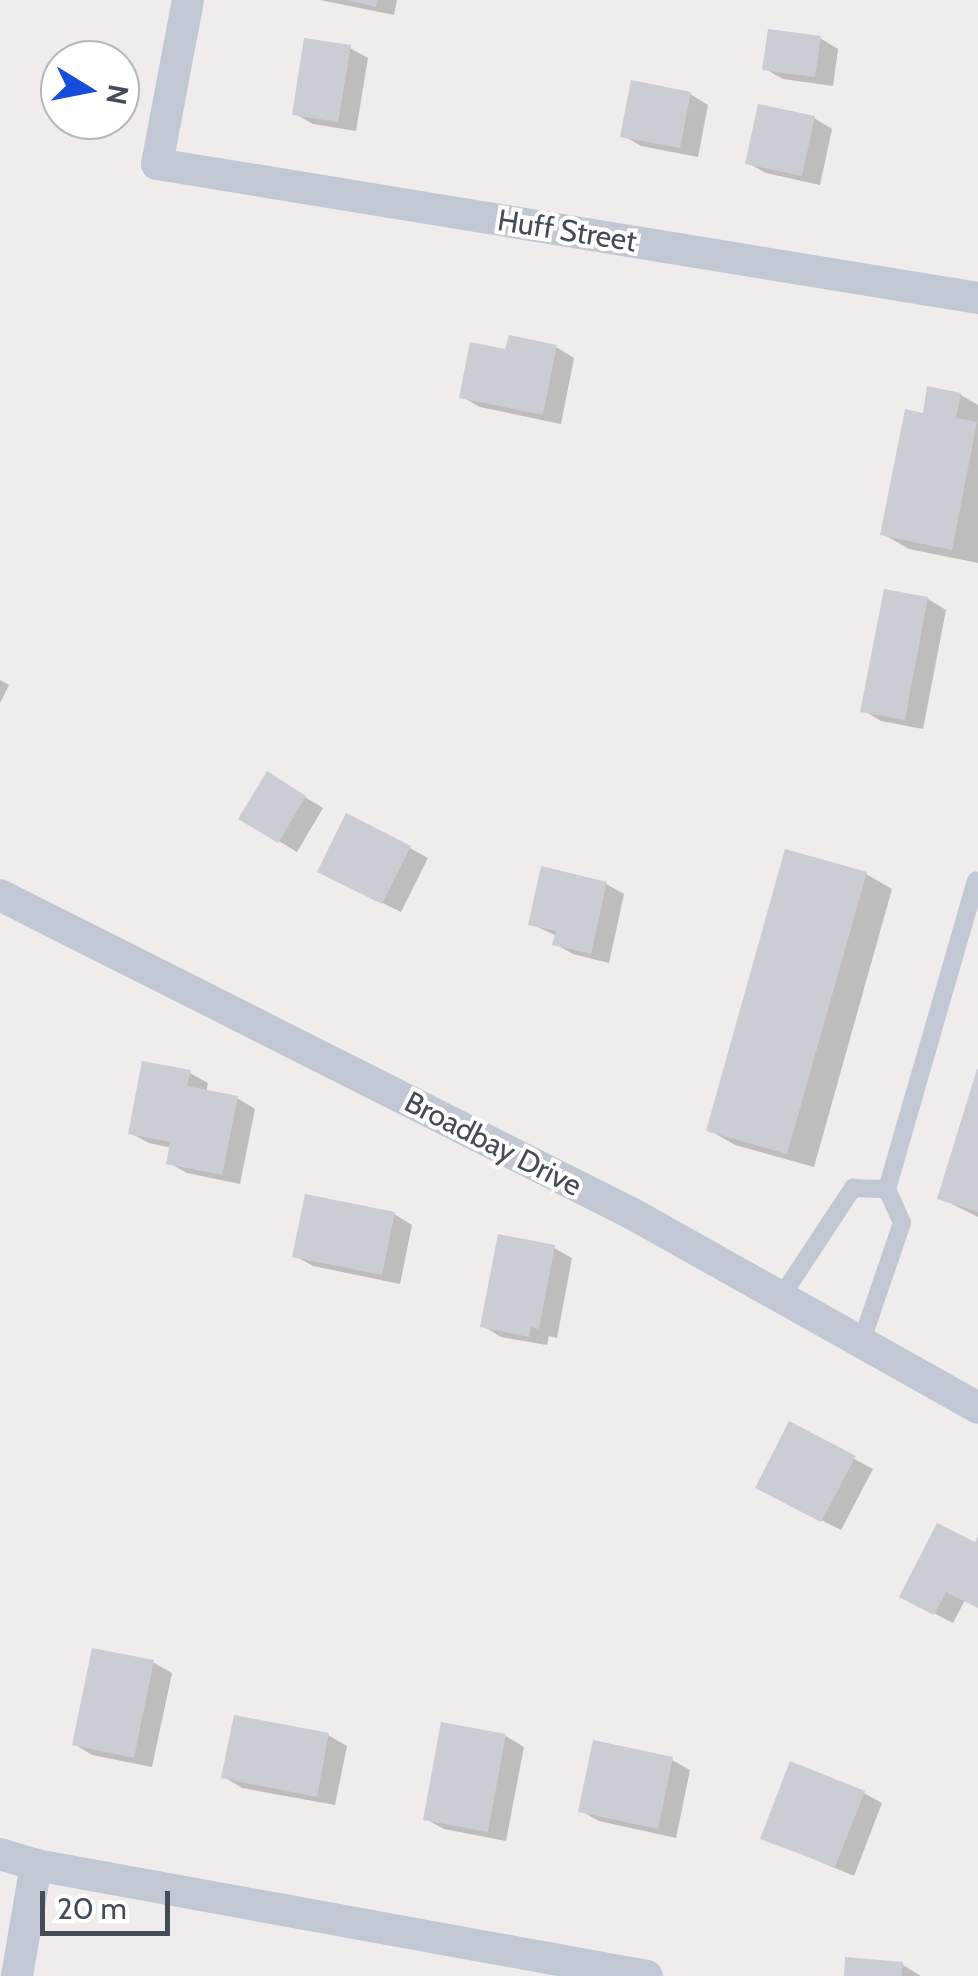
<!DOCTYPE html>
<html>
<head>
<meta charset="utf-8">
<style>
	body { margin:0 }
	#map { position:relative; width:978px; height:1976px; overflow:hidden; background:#efeceb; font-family:Cabin,sans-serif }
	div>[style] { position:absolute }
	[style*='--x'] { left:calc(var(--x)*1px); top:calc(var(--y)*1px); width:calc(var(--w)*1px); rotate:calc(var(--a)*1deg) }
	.shadow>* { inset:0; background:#0003 }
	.building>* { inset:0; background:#cbccd4 }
	.lane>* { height:18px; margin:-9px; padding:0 9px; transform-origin:9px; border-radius:9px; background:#c1c8d4 }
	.street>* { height:32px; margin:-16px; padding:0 16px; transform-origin:16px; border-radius:16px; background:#c1c8d4 }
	span { translate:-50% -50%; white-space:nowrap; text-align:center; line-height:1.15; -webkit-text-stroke:8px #fff; paint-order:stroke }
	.street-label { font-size:30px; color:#444c59 }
	.north { position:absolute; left:40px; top:40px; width:100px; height:100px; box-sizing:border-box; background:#fff; border:2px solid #b4b7bd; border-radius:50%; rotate:100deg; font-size:28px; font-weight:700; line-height:40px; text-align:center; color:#444c59 }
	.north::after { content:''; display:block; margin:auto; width:35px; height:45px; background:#164ddd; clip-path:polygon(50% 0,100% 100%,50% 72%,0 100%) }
	.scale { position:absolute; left:40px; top:1891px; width:130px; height:45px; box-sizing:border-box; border:5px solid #444c59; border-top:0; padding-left:12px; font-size:30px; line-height:35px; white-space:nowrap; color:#444c59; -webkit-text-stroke:8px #fff; paint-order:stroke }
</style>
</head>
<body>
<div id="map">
	<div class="shadow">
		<div style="clip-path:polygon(320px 0,397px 0,394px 15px)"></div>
		<div style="clip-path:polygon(820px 38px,838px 49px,833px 86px,783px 79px,765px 69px)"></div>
		<div style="clip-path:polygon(350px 48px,368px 58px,356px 131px,313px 124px,295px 114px)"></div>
		<div style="clip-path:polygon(690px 94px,708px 105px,698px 157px,641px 146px,622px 135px)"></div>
		<div style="clip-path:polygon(814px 118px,832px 129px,820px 185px,766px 173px,748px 163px)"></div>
		<div style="clip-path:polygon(556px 347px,574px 358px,561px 424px,480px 407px,462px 397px,507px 352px)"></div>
		<div style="clip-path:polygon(929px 389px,961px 395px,978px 405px,978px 563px,909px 549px,883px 534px,925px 415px)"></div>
		<div style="clip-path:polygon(886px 592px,928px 599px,946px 610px,923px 729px,881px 721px,863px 710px)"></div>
		<div style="clip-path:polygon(0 680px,9px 685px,0 703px)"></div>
		<div style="clip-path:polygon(268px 775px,323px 808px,297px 852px,241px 818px)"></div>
		<div style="clip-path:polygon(410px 848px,428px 858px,401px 912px,338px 881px)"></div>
		<div style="clip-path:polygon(866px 874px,892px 889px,814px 1167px,735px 1145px,709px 1130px)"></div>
		<div style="clip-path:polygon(606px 884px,624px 894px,609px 963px,573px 954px,555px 944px,557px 936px,531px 924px)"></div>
		<div style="clip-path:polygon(190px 1073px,208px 1083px,206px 1092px,237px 1098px,255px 1109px,240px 1184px,187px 1173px,169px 1163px,172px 1148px,149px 1143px,130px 1133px)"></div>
		<div style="clip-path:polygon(978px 1074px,978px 1217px,940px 1198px)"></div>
		<div style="clip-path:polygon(394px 1214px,412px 1225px,400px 1284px,313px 1266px,295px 1256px)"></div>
		<div style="clip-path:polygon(554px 1248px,572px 1258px,557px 1338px,549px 1336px,547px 1345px,501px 1337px,483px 1326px)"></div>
		<div style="clip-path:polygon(790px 1424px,873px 1469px,841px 1530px,776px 1497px)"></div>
		<div style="clip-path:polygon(978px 1541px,978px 1607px,965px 1600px,953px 1623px,920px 1606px)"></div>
		<div style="clip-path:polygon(94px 1651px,154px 1663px,172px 1673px,152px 1767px,92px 1755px,74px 1744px)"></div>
		<div style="clip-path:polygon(328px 1735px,347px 1746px,335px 1805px,242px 1788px,224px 1777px)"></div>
		<div style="clip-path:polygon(506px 1736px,524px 1747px,506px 1841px,444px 1829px,426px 1819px)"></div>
		<div style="clip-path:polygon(672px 1760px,690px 1770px,676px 1838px,599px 1821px,581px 1811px)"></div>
		<div style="clip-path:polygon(864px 1793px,882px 1803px,854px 1876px,764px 1838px)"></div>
		<div style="clip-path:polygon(903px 1965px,921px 1976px,846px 1976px)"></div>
	</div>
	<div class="building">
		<div style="clip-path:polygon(347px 0,377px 0,376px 7px)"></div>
		<div style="clip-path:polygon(768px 29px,821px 36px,815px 77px,762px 70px)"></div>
		<div style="clip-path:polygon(304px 38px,351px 45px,338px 122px,292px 115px)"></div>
		<div style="clip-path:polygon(631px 80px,691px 92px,680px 148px,620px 137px)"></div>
		<div style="clip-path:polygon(758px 104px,815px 116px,802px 176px,745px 164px)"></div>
		<div style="clip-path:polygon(509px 335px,557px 345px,543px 415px,459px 398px,470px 342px,505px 349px)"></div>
		<div style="clip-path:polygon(927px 386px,961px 393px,956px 418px,977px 422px,952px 550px,880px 535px,905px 409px,923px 413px)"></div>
		<div style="clip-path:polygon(884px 589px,928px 597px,905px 720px,860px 712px)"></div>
		<div style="clip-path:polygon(267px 771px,306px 796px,278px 843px,238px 819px)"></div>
		<div style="clip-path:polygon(346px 813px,411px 846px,382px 904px,317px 872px)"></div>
		<div style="clip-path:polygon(785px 849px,867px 872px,787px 1154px,706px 1131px)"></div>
		<div style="clip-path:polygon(541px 866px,607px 882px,591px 954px,552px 945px,556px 931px,528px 925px)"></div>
		<div style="clip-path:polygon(142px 1061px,191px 1070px,187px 1086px,238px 1096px,222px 1175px,166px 1164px,170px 1142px,128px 1134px)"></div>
		<div style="clip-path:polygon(977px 1069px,978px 1069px,978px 1212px,937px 1199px)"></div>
		<div style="clip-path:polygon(305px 1194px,395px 1212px,382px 1275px,292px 1257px)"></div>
		<div style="clip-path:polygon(498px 1234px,555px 1245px,539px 1329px,531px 1327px,529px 1337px,480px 1327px)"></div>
		<div style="clip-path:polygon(789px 1421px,856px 1456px,821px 1522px,755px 1488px)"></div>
		<div style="clip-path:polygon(937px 1523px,975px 1542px,978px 1535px,978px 1608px,946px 1592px,934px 1615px,899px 1597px)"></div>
		<div style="clip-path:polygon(92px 1648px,154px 1660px,134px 1758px,72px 1745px)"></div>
		<div style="clip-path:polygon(234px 1715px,329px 1733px,317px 1797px,221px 1778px)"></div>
		<div style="clip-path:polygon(441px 1722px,506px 1734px,488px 1832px,423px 1820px)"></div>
		<div style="clip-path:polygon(593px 1740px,673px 1757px,658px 1829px,578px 1812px)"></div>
		<div style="clip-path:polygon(790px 1761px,865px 1791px,835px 1867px,760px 1839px)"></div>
		<div style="clip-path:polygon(845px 1957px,903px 1962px,902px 1976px,844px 1976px)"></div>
	</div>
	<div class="lane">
		<div style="--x:887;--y:1189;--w:321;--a:-73.9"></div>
		<div style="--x:781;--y:1297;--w:131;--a:-56.6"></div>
		<div style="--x:853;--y:1188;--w:34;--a:2"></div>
		<div style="--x:887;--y:1189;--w:37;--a:66"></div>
		<div style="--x:902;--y:1223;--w:127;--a:108.9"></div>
	</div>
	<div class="street">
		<div style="--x:188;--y:0;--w:167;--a:100.7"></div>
		<div style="--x:157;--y:164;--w:832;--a:9.27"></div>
		<div style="--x:0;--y:895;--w:707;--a:26.75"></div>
		<div style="--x:631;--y:1213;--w:398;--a:29.3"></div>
		<div style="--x:0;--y:1854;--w:38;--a:17"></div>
		<div style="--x:36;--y:1865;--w:621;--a:10.3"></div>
		<div style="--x:17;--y:1976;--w:113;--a:-80.3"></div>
	</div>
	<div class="street-label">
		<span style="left:567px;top:231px;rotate:9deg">Huff Street</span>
		<span style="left:493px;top:1144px;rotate:27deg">Broadbay Drive</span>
	</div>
	<div class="north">N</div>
	<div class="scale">20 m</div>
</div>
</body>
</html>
